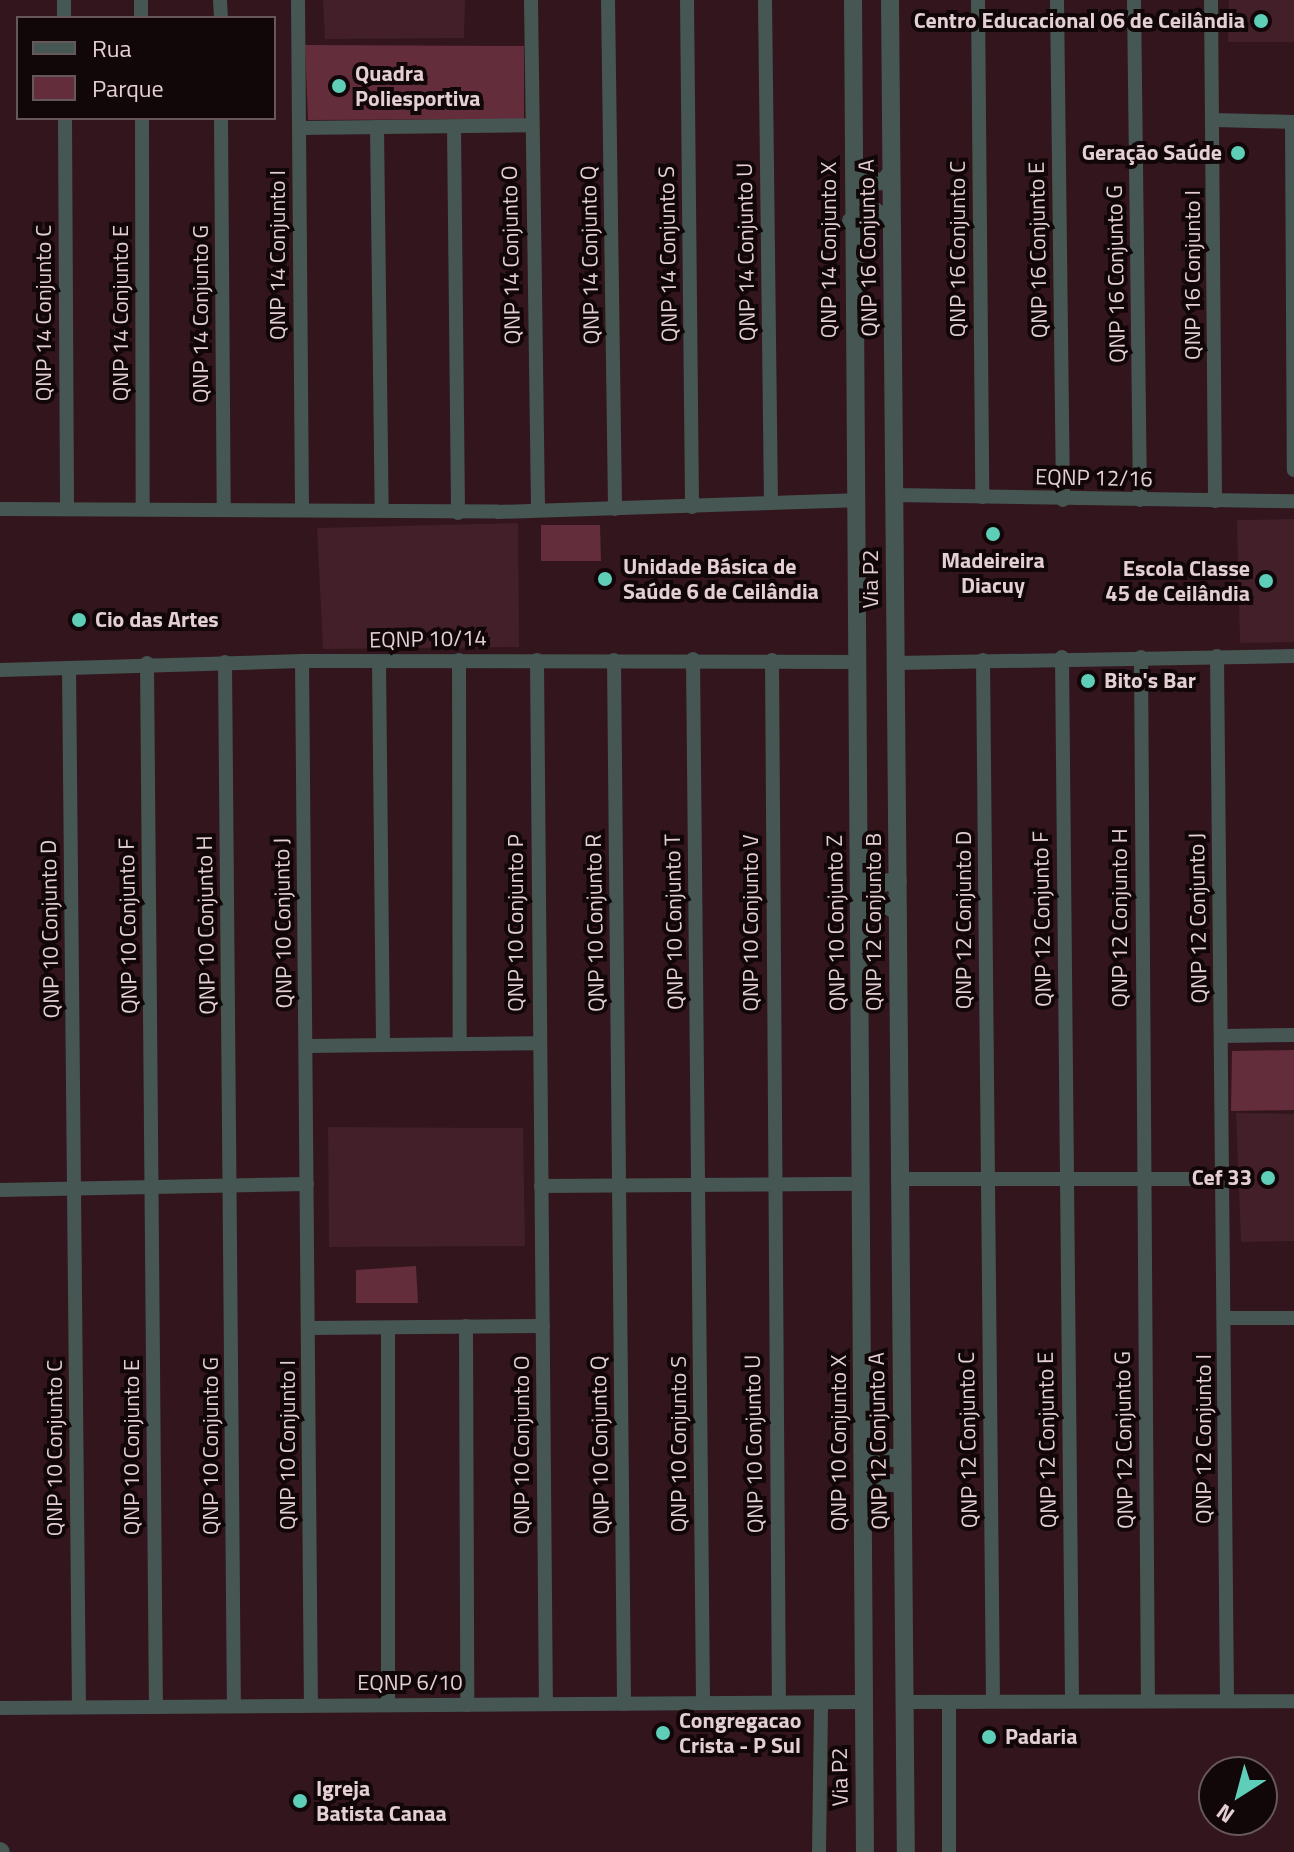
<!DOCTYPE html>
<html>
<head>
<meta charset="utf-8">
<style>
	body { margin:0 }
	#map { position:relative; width:1294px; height:1852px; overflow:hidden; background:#32151d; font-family:"Titillium Web",sans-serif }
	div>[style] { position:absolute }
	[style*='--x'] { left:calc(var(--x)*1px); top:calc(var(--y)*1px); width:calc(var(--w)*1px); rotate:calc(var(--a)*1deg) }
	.built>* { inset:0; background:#421f29 }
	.green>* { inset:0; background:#642d3c }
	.minor>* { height:14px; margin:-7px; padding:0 7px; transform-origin:7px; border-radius:7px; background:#465652 }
	.tertiary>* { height:18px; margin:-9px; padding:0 9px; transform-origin:9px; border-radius:9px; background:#465652 }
	.dots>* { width:22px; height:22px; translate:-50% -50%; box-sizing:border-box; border:4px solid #110608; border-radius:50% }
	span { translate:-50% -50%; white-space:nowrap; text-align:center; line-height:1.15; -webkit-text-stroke:8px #110608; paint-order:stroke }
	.poi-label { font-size:22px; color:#e4d0d4; font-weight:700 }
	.right { translate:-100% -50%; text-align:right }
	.left { translate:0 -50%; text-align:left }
	.street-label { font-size:22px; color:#e4d0d4 }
	.legend { position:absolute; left:16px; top:16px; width:260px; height:104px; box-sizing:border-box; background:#110608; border:2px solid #65575a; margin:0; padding:10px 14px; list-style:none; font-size:24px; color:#e4d0d4 }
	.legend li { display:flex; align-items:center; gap:16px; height:40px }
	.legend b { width:40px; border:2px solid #65575a }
	.north { position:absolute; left:1198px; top:1756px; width:80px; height:80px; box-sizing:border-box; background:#110608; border:2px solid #65575a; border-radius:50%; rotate:216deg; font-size:22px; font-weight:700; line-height:32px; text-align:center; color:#e4d0d4 }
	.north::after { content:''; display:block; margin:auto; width:28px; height:36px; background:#5eceb8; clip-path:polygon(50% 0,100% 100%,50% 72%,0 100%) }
</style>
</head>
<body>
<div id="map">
	<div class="built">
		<div style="clip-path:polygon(323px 0,465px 0,464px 38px,325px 39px)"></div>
		<div style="clip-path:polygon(1229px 0,1294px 0,1294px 42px,1228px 42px)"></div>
		<div style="clip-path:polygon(1294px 519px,1294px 642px,1240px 643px,1237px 520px)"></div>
		<div style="clip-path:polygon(518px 523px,519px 647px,323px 649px,317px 528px)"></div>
		<div style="clip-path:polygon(1236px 1113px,1294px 1114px,1294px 1241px,1241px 1242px)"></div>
		<div style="clip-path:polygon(328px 1127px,523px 1128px,525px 1246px,329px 1247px)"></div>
	</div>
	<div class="green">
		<div style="clip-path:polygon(305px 45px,524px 46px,524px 119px,308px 120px)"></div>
		<div style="clip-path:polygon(541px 525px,600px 525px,601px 561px,541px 561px)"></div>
		<div style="clip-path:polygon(1294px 1050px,1294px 1110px,1231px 1111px,1232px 1051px)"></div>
		<div style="clip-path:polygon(416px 1266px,418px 1303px,356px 1303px,356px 1270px)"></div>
	</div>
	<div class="minor">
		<div style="--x:64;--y:0;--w:18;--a:90"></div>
		<div style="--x:141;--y:0;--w:18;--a:90"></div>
		<div style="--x:220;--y:0;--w:18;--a:87"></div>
		<div style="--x:298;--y:0;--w:509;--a:89.55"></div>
		<div style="--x:531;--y:0;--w:508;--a:89.21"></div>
		<div style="--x:608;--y:0;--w:509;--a:89.21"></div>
		<div style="--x:687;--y:0;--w:507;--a:89.43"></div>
		<div style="--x:765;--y:0;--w:503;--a:89.32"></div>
		<div style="--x:978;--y:0;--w:497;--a:89.5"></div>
		<div style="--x:1057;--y:0;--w:500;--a:89.31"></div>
		<div style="--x:1134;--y:0;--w:500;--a:89.31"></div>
		<div style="--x:1211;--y:0;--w:501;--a:89.54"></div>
		<div style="--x:65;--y:118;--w:391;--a:89.7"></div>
		<div style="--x:142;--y:118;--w:391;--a:89.9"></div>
		<div style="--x:221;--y:118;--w:391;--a:89.6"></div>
		<div style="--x:1214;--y:120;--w:80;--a:1.4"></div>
		<div style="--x:1292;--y:122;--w:348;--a:89.7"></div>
		<div style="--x:377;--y:127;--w:383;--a:89.3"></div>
		<div style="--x:454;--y:127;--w:386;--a:89.4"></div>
		<div style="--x:299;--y:128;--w:232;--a:-0.7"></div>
		<div style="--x:894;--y:495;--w:400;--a:0.9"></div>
		<div style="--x:0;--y:509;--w:498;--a:0.3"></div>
		<div style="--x:498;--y:512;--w:357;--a:-1.9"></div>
		<div style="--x:1217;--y:656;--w:1042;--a:89.45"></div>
		<div style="--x:1062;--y:657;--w:1043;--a:89.45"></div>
		<div style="--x:1141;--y:657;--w:1042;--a:89.62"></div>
		<div style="--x:693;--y:659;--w:1044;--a:89.45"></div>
		<div style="--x:459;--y:660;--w:382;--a:89.9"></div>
		<div style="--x:537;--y:660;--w:1044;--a:89.51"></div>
		<div style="--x:614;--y:660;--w:1044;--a:89.45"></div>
		<div style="--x:772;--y:660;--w:1042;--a:89.62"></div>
		<div style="--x:983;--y:660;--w:1041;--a:89.45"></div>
		<div style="--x:302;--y:661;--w:1044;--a:89.51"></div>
		<div style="--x:225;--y:662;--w:1044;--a:89.51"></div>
		<div style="--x:379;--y:662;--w:382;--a:89.4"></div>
		<div style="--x:147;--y:663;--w:1044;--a:89.51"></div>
		<div style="--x:896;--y:663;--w:398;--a:-1"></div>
		<div style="--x:69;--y:668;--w:1039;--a:89.45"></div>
		<div style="--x:0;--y:670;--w:302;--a:-1.7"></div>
		<div style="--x:302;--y:661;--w:554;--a:0.1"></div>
		<div style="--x:1222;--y:1036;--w:72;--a:-0.8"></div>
		<div style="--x:307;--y:1046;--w:231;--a:-0.7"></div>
		<div style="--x:898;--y:1179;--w:326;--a:0"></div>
		<div style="--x:541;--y:1186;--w:321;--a:-0.4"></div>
		<div style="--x:0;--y:1190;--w:307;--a:-1.1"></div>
		<div style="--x:1225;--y:1318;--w:69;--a:0"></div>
		<div style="--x:466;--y:1326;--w:379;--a:89.8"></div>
		<div style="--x:309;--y:1328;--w:234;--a:-0.5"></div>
		<div style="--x:388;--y:1328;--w:377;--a:90"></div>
		<div style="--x:905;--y:1702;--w:389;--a:-0.1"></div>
		<div style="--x:949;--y:1702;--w:150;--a:90"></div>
		<div style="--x:0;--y:1708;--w:863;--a:-0.4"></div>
		<div style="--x:819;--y:1852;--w:149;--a:-89.2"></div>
	</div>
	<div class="tertiary">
		<div style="--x:853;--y:0;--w:1852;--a:89.63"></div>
		<div style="--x:890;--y:0;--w:1852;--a:89.51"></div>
		<div style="--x:854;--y:168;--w:19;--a:54"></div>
		<div style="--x:865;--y:183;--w:20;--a:-6"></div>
		<div style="--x:885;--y:181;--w:10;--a:-53"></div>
		<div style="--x:851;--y:221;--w:24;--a:-30"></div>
		<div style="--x:872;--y:209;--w:24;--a:36"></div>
		<div style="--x:860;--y:877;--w:16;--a:27"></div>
		<div style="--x:874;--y:884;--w:24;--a:-7"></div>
		<div style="--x:860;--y:910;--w:21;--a:-28"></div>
		<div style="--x:879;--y:900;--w:22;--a:32"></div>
		<div style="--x:864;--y:1457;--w:38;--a:2"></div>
		<div style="--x:863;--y:1481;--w:39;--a:4"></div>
		<div style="--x:0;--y:1851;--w:1;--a:45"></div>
	</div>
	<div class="dots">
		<div style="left:1261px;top:21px;background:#5eceb8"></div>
		<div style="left:339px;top:86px;background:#5eceb8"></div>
		<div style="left:1238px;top:153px;background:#5eceb8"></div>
		<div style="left:993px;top:534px;background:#5eceb8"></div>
		<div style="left:605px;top:579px;background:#5eceb8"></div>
		<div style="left:1266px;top:581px;background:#5eceb8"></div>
		<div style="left:79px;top:620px;background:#5eceb8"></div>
		<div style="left:1088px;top:681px;background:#5eceb8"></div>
		<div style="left:1268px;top:1178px;background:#5eceb8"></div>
		<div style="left:663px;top:1733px;background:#5eceb8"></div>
		<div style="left:989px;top:1737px;background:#5eceb8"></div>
		<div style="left:300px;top:1801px;background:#5eceb8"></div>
	</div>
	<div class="poi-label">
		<span class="right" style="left:1245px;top:21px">Centro Educacional 06 de Ceilândia</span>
		<span class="left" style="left:355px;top:86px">Quadra<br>Poliesportiva</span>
		<span class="right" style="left:1222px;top:153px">Geração Saúde</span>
		<span style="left:993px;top:573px">Madeireira<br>Diacuy</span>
		<span class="left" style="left:623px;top:579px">Unidade Básica de<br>Saúde 6 de Ceilândia</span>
		<span class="right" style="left:1250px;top:581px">Escola Classe<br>45 de Ceilândia</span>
		<span class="left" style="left:95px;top:620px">Cio das Artes</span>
		<span class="left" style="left:1104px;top:681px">Bito's Bar</span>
		<span class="right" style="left:1252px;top:1178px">Cef 33</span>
		<span class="left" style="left:679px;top:1733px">Congregacao<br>Crista - P Sul</span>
		<span class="left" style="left:1005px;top:1737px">Padaria</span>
		<span class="left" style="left:316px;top:1801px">Igreja<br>Batista Canaa</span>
	</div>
	<div class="street-label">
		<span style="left:868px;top:248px;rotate:-91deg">QNP 16 Conjunto A</span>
		<span style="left:958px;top:249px;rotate:-90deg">QNP 16 Conjunto C</span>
		<span style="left:829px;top:250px;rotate:-90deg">QNP 14 Conjunto X</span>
		<span style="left:1038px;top:250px;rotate:-91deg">QNP 16 Conjunto E</span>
		<span style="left:746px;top:252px;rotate:-91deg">QNP 14 Conjunto U</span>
		<span style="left:668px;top:254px;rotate:-91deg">QNP 14 Conjunto S</span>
		<span style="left:278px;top:255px;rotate:-90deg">QNP 14 Conjunto I</span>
		<span style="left:511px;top:255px;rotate:-91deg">QNP 14 Conjunto O</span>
		<span style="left:590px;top:255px;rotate:-91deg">QNP 14 Conjunto Q</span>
		<span style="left:1116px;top:274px;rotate:-91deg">QNP 16 Conjunto G</span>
		<span style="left:1193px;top:275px;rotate:-90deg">QNP 16 Conjunto I</span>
		<span style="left:44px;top:313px;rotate:-90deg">QNP 14 Conjunto C</span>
		<span style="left:121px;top:313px;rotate:-90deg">QNP 14 Conjunto E</span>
		<span style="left:201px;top:314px;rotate:-90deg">QNP 14 Conjunto G</span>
		<span style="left:1094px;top:478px;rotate:1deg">EQNP 12/16</span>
		<span style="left:871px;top:579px;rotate:-90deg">Via P2</span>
		<span style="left:428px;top:639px;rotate:-1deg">EQNP 10/14</span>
		<span style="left:1120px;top:918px;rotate:-90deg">QNP 12 Conjunto H</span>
		<span style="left:1198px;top:918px;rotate:-91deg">QNP 12 Conjunto J</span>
		<span style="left:1042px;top:919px;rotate:-91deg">QNP 12 Conjunto F</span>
		<span style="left:964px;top:920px;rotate:-90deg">QNP 12 Conjunto D</span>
		<span style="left:674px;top:922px;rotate:-91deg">QNP 10 Conjunto T</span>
		<span style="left:874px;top:922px;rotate:-90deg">QNP 12 Conjunto B</span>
		<span style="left:283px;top:923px;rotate:-91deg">QNP 10 Conjunto J</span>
		<span style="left:516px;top:923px;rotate:-90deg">QNP 10 Conjunto P</span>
		<span style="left:595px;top:923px;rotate:-91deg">QNP 10 Conjunto R</span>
		<span style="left:751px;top:923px;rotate:-90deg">QNP 10 Conjunto V</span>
		<span style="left:836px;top:923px;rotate:-91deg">QNP 10 Conjunto Z</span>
		<span style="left:206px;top:925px;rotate:-91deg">QNP 10 Conjunto H</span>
		<span style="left:128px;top:926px;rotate:-91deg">QNP 10 Conjunto F</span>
		<span style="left:50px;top:929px;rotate:-91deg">QNP 10 Conjunto D</span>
		<span style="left:1204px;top:1439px;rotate:-90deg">QNP 12 Conjunto I</span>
		<span style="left:968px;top:1440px;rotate:-91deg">QNP 12 Conjunto C</span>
		<span style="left:1047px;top:1440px;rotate:-91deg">QNP 12 Conjunto E</span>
		<span style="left:1124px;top:1440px;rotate:-91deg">QNP 12 Conjunto G</span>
		<span style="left:878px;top:1441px;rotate:-91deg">QNP 12 Conjunto A</span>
		<span style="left:839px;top:1443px;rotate:-90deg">QNP 10 Conjunto X</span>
		<span style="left:679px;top:1444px;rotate:-90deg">QNP 10 Conjunto S</span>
		<span style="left:754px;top:1444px;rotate:-91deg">QNP 10 Conjunto U</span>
		<span style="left:288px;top:1445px;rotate:-90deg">QNP 10 Conjunto I</span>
		<span style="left:522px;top:1445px;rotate:-90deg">QNP 10 Conjunto O</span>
		<span style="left:600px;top:1445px;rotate:-91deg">QNP 10 Conjunto Q</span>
		<span style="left:211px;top:1446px;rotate:-90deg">QNP 10 Conjunto G</span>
		<span style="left:132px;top:1447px;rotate:-90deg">QNP 10 Conjunto E</span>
		<span style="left:55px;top:1448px;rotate:-90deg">QNP 10 Conjunto C</span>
		<span style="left:410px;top:1683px">EQNP 6/10</span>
		<span style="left:840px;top:1777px;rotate:-91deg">Via P2</span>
	</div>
	<ul class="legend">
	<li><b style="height:10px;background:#465652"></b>Rua</li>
	<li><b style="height:22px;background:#642d3c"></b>Parque</li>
	</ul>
	<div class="north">N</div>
</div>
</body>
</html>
